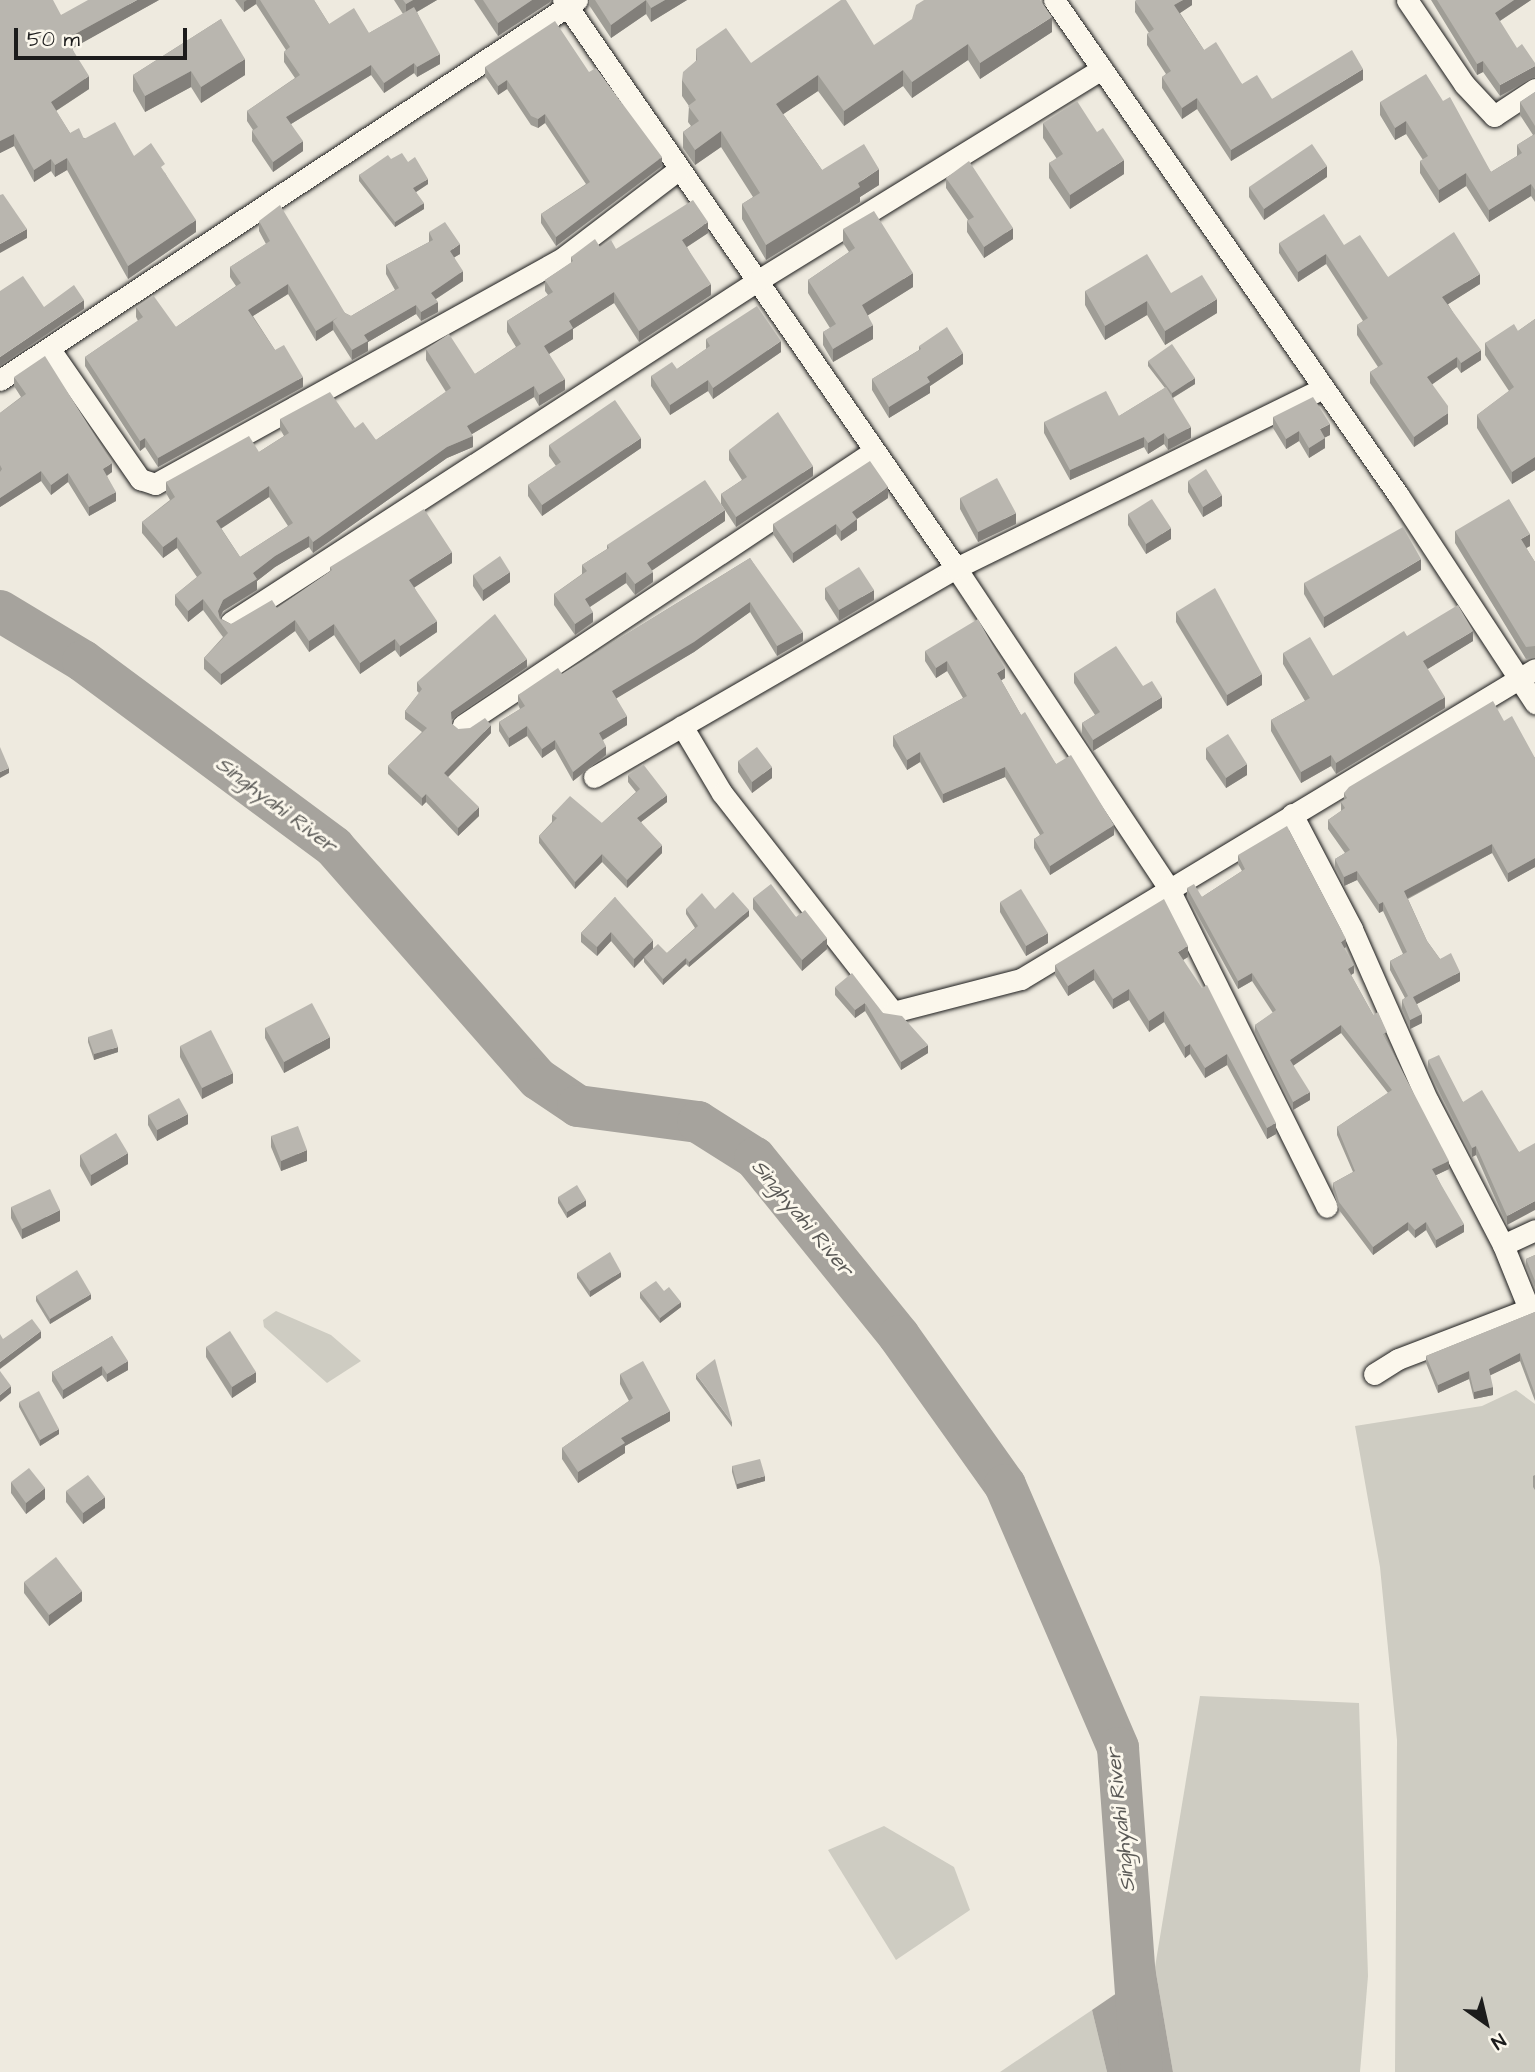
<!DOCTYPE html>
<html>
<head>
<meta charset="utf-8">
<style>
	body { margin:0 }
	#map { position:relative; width:1535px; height:2072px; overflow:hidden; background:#eeeadf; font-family:"Architects Daughter",sans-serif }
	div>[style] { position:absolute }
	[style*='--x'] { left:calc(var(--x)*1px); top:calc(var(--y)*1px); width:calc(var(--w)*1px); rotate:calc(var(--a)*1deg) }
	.green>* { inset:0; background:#ceccc2 }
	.water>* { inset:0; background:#a6a39d }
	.river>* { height:42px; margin:-21px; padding:0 21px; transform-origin:21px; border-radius:21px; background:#a6a39d }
	.roads { filter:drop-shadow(0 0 2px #1c1c1c) drop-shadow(0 0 2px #1c1c1c) }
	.minor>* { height:21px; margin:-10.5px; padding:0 10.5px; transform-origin:10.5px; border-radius:10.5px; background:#fbf7ec }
	.wall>* { inset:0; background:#9f9d96 }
	.shaded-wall>* { inset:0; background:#827f7a }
	.building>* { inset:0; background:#b9b6af }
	span { translate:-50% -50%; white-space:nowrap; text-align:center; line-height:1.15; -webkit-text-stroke:6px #fbf7ec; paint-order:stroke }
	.water-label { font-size:21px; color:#5a5956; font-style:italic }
	.north { position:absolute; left:1451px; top:1988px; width:70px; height:70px; -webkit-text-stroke:5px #fbf7ec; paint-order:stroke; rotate:146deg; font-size:19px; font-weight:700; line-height:28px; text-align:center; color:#1c1c1c }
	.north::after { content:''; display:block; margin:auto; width:24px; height:32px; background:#1c1c1c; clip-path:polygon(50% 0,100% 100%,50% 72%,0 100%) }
	.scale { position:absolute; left:14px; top:28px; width:173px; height:32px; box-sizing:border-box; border:4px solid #1c1c1c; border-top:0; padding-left:9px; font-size:21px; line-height:24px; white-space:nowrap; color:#1c1c1c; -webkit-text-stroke:5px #fbf7ec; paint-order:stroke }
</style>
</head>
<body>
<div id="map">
	<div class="green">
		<div style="clip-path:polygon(276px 1311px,331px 1335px,361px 1361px,327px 1383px,264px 1327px,263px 1320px)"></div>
		<div style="clip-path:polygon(1516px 1390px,1535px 1404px,1535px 2072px,1395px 2072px,1397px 1740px,1380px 1567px,1355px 1426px,1482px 1406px)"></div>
		<div style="clip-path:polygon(1200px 1696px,1359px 1703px,1368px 1976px,1360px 2072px,1173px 2072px,1155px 1967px)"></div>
		<div style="clip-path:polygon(884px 1826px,954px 1867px,970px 1910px,896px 1960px,828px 1850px)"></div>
		<div style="clip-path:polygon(1092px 2010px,1107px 2072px,1000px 2072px)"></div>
	</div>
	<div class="water">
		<div style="clip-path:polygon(1155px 1967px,1173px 2072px,1107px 2072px,1092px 2010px)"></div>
	</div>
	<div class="river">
		<div style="--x:0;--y:611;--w:97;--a:31.1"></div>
		<div style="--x:83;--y:661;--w:312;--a:36.5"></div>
		<div style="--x:334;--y:847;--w:309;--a:48.7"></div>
		<div style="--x:538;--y:1079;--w:48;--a:34"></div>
		<div style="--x:578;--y:1106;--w:121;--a:7.6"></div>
		<div style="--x:698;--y:1122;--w:67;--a:32.3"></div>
		<div style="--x:755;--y:1158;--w:229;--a:51"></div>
		<div style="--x:899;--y:1336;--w:183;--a:54.6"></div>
		<div style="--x:1005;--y:1485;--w:286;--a:66.7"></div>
		<div style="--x:1118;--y:1748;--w:325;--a:85.8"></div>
	</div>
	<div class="roads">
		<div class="minor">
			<div style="--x:563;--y:0;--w:691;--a:55.32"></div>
			<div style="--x:956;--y:568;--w:383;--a:56.4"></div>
			<div style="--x:1168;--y:887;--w:357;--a:63.6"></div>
			<div style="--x:1054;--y:0;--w:604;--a:55.18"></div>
			<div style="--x:1399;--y:496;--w:248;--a:56.7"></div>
			<div style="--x:1407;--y:0;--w:102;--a:55.8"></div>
			<div style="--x:1464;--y:84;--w:44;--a:46.8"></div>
			<div style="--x:1494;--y:116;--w:49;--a:-33.4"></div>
			<div style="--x:49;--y:348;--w:160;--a:55.2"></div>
			<div style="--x:140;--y:479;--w:16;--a:18"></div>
			<div style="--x:155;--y:484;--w:468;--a:-29"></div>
			<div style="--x:564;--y:257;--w:145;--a:-37.4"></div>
			<div style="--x:0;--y:380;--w:691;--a:-33.37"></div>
			<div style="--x:231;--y:622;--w:627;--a:-32.95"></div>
			<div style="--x:757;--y:281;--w:405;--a:-31.6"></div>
			<div style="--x:463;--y:725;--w:494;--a:-33.7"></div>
			<div style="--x:682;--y:726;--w:78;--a:59.2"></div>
			<div style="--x:722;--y:793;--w:278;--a:52"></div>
			<div style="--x:893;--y:1012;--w:132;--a:-14.5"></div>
			<div style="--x:1021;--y:979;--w:600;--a:-31.09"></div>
			<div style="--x:594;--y:777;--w:418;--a:-30"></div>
			<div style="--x:956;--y:568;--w:409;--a:-26.1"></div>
			<div style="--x:1292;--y:814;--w:130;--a:62.4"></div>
			<div style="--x:1352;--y:929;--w:188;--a:66.2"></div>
			<div style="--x:1428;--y:1101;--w:162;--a:62.5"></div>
			<div style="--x:1374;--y:1374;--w:28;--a:-32"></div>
			<div style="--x:1398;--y:1359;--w:140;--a:-20.9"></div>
			<div style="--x:1529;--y:1309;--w:69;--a:-112.1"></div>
			<div style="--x:1503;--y:1245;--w:35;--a:-25"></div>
		</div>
	</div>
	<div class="wall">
		<div style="clip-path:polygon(0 0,61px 15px,159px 0,72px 48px,89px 89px,56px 111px,70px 133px,134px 156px,165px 173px,196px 232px,128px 279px,67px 170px,55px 177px,51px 171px,34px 182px,14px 146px,0 153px)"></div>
		<div style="clip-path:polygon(235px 0,314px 0,329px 24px,369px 33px,403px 14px,394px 0,437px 0,417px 12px,440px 64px,417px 77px,414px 73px,384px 93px,371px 75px,291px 124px,303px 151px,273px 172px,252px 141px,252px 131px,253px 130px,247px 121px,247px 111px,295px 78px,284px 62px,284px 52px,286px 50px,256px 4px,244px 12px)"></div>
		<div style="clip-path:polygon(474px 0,551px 0,550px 2px,498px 36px)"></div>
		<div style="clip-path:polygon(589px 0,687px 0,651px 22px,646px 14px,611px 38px,589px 5px)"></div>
		<div style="clip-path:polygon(1192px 0,1192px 5px,1180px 13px,1204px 50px,1242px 84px,1272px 99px,1363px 80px,1231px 161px,1197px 109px,1182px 119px,1162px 88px,1162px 77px,1166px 74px,1147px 45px,1147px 34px,1149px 33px,1135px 12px,1135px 1px)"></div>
		<div style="clip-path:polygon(1431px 0,1531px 0,1500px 21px,1500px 96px,1483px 72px,1477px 75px)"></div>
		<div style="clip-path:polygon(221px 19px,245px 75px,201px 103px,191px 87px,145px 112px,133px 91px,133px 75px)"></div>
		<div style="clip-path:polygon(1052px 32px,980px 79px,968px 60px,912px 98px,903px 86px,844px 126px,818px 91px,783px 114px,822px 170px,879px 185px,860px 197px,860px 202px,766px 260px,742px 219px,742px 204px,753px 197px,721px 147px,695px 165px,683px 148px,683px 132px,691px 126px,688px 122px,689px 106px,682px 96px,682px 80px,696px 61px,696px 49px,751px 63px,874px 45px)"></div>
		<div style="clip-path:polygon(485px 67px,589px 72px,662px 166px,556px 246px,541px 223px,541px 214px,586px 184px,545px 123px,538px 128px,531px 125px,507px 89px,498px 95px,485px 76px)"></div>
		<div style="clip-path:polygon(1535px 92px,1535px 202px,1531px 196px,1489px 222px,1466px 186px,1439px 203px,1420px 173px,1420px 161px,1423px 160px,1406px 134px,1395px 140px,1380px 115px,1380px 102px,1443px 101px,1491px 172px,1517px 156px,1517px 145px,1533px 135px,1520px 115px,1520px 102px)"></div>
		<div style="clip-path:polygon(1043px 123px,1124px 174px,1070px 209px,1049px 178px,1049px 163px,1057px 159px,1043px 138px)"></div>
		<div style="clip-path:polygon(391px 159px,408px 162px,428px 184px,416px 192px,424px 209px,395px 227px,359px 181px,359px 175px)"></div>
		<div style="clip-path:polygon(1327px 177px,1264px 220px,1249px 197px,1249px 187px)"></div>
		<div style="clip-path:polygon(946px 178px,1013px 239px,984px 258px,967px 232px,967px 221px,968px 220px,946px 188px)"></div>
		<div style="clip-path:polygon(259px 221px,345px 313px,351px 316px,395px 290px,386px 274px,386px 265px,429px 242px,429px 232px,460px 254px,454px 257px,463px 281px,436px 299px,438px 312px,421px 321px,416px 314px,368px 342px,368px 351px,352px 360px,333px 330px,316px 341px,288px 294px,253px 316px,275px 350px,303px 387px,158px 467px,145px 447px,140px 451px,85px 366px,85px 357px,138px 321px,136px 317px,136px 307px,176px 327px,236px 286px,230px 277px,230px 267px,266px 244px,259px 231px)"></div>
		<div style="clip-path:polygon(843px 229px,913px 287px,868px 315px,873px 339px,833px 362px,823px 345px,823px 332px,830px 328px,808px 293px,808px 280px,849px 252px,843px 243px)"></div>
		<div style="clip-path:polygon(evenodd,708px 233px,687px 247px,711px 295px,639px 342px,614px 303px,573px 329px,573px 339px,549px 354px,565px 390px,539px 406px,534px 397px,472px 434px,473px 447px,447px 458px,313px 553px,309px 547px,275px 567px,257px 581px,257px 590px,223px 611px,220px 618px,231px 624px,277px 608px,330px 572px,330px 567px,452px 563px,414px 587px,437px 632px,400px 657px,395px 650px,360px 674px,334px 635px,309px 652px,295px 631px,221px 685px,204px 669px,204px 658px,223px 637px,203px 610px,188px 622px,175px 605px,175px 595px,197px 577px,177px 548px,163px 558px,142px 533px,142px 522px,170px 500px,166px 493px,166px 482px,259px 452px,284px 436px,280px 429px,280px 419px,355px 428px,376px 440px,446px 392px,426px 360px,426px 349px,475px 374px,516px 347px,507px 332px,507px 321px,548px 295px,545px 291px,545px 280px,571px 263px,571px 257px,600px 247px,616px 249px,708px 233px,269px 497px,288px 526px,240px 557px,221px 528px,269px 497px)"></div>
		<div style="clip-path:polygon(1279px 243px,1344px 245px,1388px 277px,1480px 284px,1448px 304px,1481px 360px,1461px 373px,1457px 367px,1432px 384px,1448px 424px,1414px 447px,1370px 383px,1370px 372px,1378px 367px,1357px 335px,1357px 325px,1363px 321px,1326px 264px,1298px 282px,1279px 253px)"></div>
		<div style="clip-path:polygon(1085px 291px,1171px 293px,1217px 313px,1165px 345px,1147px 315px,1105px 340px,1085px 305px)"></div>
		<div style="clip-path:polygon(1535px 319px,1535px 470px,1512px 484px,1477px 428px,1477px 415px,1509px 391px,1485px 355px,1485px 343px,1518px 331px)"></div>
		<div style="clip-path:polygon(706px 339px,781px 352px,713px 399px,708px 391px,670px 415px,651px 386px,651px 376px,677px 369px,706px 349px)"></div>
		<div style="clip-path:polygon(919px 346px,963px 364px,930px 386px,930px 393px,889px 418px,872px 390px,872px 379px,919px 350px)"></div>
		<div style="clip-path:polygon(1148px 361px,1195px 384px,1173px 398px,1191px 438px,1168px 450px,1164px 444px,1148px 454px,1144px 447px,1070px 480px,1044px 433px,1044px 422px,1119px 416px,1165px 388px,1148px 366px)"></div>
		<div style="clip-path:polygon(14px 377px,112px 472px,107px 476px,116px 501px,89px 516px,68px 482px,51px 495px,41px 481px,0 507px,0 413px,21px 397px,14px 386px)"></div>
		<div style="clip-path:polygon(1273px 417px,1330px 435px,1325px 437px,1325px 448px,1309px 458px,1299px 441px,1286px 449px,1273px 428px)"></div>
		<div style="clip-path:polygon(549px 445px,641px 448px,542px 516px,528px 496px,528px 485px,556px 466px,549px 456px)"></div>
		<div style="clip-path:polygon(729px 450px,813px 476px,736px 527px,721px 504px,721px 494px,742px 480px,729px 460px)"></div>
		<div style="clip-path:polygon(1188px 481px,1222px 506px,1203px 517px,1188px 492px)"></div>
		<div style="clip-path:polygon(888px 498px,857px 519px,857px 530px,841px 541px,836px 534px,793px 563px,773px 534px,773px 524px)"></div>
		<div style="clip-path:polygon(960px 498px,1016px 524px,978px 542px,960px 509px)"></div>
		<div style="clip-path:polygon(1128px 514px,1171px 539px,1146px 554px,1128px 525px)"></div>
		<div style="clip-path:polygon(725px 521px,652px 570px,653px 582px,635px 595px,626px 583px,590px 607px,593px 622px,575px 635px,554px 605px,554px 594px,582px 574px,582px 565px,607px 549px,607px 545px)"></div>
		<div style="clip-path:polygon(1455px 531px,1530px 546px,1526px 548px,1535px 562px,1535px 658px,1526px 659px,1455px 543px)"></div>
		<div style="clip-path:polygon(750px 558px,803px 641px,777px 656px,750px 612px,694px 652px,616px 698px,627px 725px,603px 740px,606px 755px,573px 781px,555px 749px,542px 758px,527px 736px,509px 747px,499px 731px,499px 722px,520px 709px,518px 704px,518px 695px,562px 674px)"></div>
		<div style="clip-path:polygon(1421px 570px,1324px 628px,1304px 594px,1304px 583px)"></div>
		<div style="clip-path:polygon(473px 575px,510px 582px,483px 601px,473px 586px)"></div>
		<div style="clip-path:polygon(825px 588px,874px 600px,839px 621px,825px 599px)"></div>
		<div style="clip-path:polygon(1176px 612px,1262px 685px,1227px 706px,1176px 622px)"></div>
		<div style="clip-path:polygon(1407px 636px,1473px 641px,1427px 669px,1445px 708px,1336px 774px,1331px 766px,1301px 783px,1271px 731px,1271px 720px,1305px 701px,1283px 664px,1283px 653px,1333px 676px)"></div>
		<div style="clip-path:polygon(925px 651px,1005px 678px,1001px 680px,1021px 715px,1056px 764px,1114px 835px,1050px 875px,1034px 848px,1034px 839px,1040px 835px,1005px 777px,943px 803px,920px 762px,907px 770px,893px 746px,893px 736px,963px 698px,947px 671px,936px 678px,925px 661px)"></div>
		<div style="clip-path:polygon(527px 667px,452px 719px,452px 724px,458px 729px,491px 733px,448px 777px,479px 816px,458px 836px,426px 802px,422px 806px,388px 774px,388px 766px,422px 732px,405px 719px,405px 711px,419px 693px,417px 691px,417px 682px)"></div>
		<div style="clip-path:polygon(1074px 673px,1143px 686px,1162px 708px,1093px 751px,1082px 734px,1082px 723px,1095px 715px,1074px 683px)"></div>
		<div style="clip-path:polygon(1504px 721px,1535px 758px,1535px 867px,1508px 882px,1492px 853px,1408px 899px,1427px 941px,1440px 959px,1460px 981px,1417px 1004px,1422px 1023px,1410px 1029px,1402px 1009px,1402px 1000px,1405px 998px,1390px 970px,1390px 961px,1403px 954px,1383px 911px,1379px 913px,1357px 880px,1344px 886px,1335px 868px,1335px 859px,1345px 853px,1328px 829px,1328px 820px,1341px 811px,1341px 802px,1344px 800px,1344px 793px)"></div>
		<div style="clip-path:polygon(1206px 748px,1247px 775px,1226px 788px,1206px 759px)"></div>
		<div style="clip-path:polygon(738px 761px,772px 778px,752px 793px,738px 772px)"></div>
		<div style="clip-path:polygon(628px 775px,667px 802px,641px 822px,662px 853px,627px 888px,602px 862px,575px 889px,539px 843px,539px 836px,552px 822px,552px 815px,602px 823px,636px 792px,628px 782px)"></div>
		<div style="clip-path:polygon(1238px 855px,1346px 947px,1344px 948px,1354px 973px,1351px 975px,1387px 1040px,1449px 1169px,1436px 1175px,1464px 1232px,1436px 1248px,1426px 1230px,1415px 1238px,1408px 1230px,1373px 1255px,1339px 1210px,1333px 1191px,1333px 1183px,1353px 1172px,1337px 1135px,1337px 1127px,1388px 1093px,1341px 1033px,1293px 1065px,1310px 1100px,1293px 1110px,1255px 1033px,1255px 1025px,1273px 1013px,1252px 981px,1238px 989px,1187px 896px,1187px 888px,1202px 897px,1242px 871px,1238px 864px)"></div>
		<div style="clip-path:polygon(615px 897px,653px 949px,667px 953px,695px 928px,686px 914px,686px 909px,715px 909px,749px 916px,689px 967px,686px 964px,663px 985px,644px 962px,644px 957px,634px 968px,611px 941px,597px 956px,581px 942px,581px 933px)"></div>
		<div style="clip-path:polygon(753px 898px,796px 917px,827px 949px,802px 971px,753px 909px)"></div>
		<div style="clip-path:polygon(1000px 902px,1048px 943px,1026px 956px,1000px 912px)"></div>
		<div style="clip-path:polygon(1188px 957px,1183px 960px,1276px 1134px,1267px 1139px,1227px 1065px,1205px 1078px,1190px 1054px,1185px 1058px,1164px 1022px,1149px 1032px,1129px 1000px,1113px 1009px,1094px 980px,1068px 996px,1055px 975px,1055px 965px)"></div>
		<div style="clip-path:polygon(835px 987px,883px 1013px,928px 1053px,901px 1070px,865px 1011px,855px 1018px,835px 995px)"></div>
		<div style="clip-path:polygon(265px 1028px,330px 1048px,284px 1073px,265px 1038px)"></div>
		<div style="clip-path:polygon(88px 1037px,118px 1052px,94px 1060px,88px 1042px)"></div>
		<div style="clip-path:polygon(180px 1046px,233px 1083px,202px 1099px,180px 1057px)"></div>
		<div style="clip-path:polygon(1428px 1060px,1463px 1102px,1519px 1152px,1507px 1225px,1476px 1155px,1472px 1157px,1428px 1070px)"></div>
		<div style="clip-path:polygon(148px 1115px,188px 1124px,157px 1141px,148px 1125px)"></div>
		<div style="clip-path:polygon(271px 1136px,307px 1161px,281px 1171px,271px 1147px)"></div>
		<div style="clip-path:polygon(80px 1155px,128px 1164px,91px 1186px,80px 1166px)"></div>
		<div style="clip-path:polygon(558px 1197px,586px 1206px,567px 1218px,558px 1203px)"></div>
		<div style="clip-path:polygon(11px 1207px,60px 1221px,22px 1239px,11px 1218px)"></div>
		<div style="clip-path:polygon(1535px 1255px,1535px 1288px,1526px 1267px,1526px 1259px)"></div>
		<div style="clip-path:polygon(577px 1273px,621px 1277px,590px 1297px,577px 1278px)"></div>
		<div style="clip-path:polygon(664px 1291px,681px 1307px,660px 1323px,640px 1298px,640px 1292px)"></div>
		<div style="clip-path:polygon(36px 1296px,91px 1299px,50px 1324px,36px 1301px)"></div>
		<div style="clip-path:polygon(1535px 1312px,1535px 1401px,1520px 1361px,1490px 1375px,1493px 1395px,1474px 1399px,1469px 1379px,1438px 1393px,1426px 1363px,1426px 1356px)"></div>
		<div style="clip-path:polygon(112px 1336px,128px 1370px,107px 1382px,102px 1375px,63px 1399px,52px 1381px,52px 1372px)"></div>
		<div style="clip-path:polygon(206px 1347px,256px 1382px,232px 1398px,206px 1357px)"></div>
		<div style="clip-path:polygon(620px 1374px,670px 1421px,625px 1446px,625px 1453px,578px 1483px,562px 1459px,562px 1448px,629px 1401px,620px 1384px)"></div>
		<div style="clip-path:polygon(696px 1374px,732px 1422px,732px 1427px,696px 1379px)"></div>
		<div style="clip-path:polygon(19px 1402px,59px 1434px,40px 1446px,19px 1407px)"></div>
		<div style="clip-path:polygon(732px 1466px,765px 1481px,737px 1489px,732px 1472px)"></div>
		<div style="clip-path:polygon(1535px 1475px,1535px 1490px,1533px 1487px,1533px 1476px)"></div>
		<div style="clip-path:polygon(11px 1482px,45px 1499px,26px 1514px,11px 1493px)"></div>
		<div style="clip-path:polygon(66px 1491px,105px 1508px,83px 1524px,66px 1502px)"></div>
		<div style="clip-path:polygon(24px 1582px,82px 1601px,49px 1626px,24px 1593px)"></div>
	</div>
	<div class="shaded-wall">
		<div style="clip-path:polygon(137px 0,159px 0,66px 52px,66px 39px)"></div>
		<div style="clip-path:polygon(247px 0,256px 0,256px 4px,244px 12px,244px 2px)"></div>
		<div style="clip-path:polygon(413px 0,437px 0,406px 18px,406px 4px)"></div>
		<div style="clip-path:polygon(532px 0,551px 0,550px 2px,498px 36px,498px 23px)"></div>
		<div style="clip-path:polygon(646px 0,646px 14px,611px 38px,611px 25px)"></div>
		<div style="clip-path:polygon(665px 0,687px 0,651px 22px,651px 8px)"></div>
		<div style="clip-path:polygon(1183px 0,1192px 0,1192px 5px,1174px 17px,1174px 5px)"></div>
		<div style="clip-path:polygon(1514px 0,1531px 0,1495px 24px,1495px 13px)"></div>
		<div style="clip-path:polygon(1052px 17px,1052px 32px,980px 79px,980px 63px)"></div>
		<div style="clip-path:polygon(968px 44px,968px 60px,912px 98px,912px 82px)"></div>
		<div style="clip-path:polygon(440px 54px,440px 64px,417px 77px,417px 67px)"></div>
		<div style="clip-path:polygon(245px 59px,245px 75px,201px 103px,201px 87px)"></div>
		<div style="clip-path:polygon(1483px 61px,1483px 72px,1477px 75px,1477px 64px)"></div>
		<div style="clip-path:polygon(414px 63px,414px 73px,384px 93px,384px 83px)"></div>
		<div style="clip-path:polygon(371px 65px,371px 75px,286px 127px,286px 117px)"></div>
		<div style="clip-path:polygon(1535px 66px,1535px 77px,1500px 96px,1500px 85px)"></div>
		<div style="clip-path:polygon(1363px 69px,1363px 80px,1231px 161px,1231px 150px)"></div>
		<div style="clip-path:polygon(903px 70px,903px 86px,844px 126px,844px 111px)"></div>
		<div style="clip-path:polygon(191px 71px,191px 87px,145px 112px,145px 96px)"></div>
		<div style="clip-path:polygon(818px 75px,818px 91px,776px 119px,776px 104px)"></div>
		<div style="clip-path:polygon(89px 76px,89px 89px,51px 114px,51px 102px)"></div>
		<div style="clip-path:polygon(507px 80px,507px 89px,498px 95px,498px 86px)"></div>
		<div style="clip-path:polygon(1197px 98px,1197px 109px,1182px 119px,1182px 108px)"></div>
		<div style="clip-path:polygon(545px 114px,545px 123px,538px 128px,538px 119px)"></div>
		<div style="clip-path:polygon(1406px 121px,1406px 134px,1395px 140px,1395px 128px)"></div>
		<div style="clip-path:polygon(721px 131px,721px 147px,695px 165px,695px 150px)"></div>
		<div style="clip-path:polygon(14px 134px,14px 146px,0 153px,0 141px)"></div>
		<div style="clip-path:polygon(303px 141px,303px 151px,273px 172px,273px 162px)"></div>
		<div style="clip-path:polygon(662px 157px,662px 166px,556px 246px,556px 237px)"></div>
		<div style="clip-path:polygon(67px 158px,67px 170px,55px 177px,55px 165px)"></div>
		<div style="clip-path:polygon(51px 159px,51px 171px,34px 182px,34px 170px)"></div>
		<div style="clip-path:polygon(1124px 160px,1124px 174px,1070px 209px,1070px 195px)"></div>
		<div style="clip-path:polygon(1327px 166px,1327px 177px,1264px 220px,1264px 209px)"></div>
		<div style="clip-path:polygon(879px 169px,879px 185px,860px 197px,860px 202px,766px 260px,766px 245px)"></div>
		<div style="clip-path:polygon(1466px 173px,1466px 186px,1439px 203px,1439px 190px)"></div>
		<div style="clip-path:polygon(428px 179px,428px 184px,413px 194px,413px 188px)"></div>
		<div style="clip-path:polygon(1531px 184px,1531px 196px,1489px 222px,1489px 210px)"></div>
		<div style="clip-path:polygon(424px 203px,424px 209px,395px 227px,395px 222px)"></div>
		<div style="clip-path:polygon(196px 220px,196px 232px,128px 279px,128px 266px)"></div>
		<div style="clip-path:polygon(708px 222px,708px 233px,682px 250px,682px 240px)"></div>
		<div style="clip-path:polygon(1013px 228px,1013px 239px,984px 258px,984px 247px)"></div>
		<div style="clip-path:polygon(27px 229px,27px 238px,0 253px,0 244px)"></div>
		<div style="clip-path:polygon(460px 244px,460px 254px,450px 260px,450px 251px)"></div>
		<div style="clip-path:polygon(1326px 254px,1326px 264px,1298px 282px,1298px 272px)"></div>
		<div style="clip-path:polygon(463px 271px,463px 281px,431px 302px,431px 293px)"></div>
		<div style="clip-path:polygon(913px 273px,913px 287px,862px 319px,862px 305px)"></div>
		<div style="clip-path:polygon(1480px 274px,1480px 284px,1442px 308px,1442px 297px)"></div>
		<div style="clip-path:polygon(288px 284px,288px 294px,248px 319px,248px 310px)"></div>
		<div style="clip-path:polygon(711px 284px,711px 295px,639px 342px,639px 331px)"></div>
		<div style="clip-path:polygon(614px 292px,614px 303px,573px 329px,573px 339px,544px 357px,544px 346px,569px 321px)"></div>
		<div style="clip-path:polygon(1217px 299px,1217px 313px,1165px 345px,1165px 331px)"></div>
		<div style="clip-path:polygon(84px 300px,84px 309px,0 366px,0 357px)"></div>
		<div style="clip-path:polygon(1147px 301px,1147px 315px,1105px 340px,1105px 326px)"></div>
		<div style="clip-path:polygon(438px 302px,438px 312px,421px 321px,421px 312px)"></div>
		<div style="clip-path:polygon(416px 305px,416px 314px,368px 342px,368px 351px,352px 360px,352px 350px,364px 335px)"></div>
		<div style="clip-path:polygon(333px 321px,333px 330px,316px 341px,316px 331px)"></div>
		<div style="clip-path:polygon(873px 325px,873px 339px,833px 362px,833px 349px)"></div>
		<div style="clip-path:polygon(781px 341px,781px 352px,713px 399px,713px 388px)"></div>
		<div style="clip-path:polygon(1481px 350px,1481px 360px,1461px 373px,1461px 363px)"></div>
		<div style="clip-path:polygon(963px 353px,963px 364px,930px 386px,930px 393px,889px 418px,889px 407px,927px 377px)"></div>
		<div style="clip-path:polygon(1457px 357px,1457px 367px,1427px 388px,1427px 377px)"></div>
		<div style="clip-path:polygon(303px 377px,303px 387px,158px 467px,158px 458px)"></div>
		<div style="clip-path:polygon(1195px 378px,1195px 384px,1172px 398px,1172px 393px)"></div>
		<div style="clip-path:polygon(565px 379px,565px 390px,539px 406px,539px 395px)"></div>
		<div style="clip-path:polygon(708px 380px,708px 391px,670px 415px,670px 405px)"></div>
		<div style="clip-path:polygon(534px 386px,534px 397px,467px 437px,467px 426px)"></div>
		<div style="clip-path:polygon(1448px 413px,1448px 424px,1414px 447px,1414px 437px)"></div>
		<div style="clip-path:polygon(1330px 424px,1330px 435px,1320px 440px,1320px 429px)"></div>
		<div style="clip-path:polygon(1191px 427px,1191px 438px,1168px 450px,1168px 439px)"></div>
		<div style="clip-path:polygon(1299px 431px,1299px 441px,1286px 449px,1286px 439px)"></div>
		<div style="clip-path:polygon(1164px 433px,1164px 444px,1148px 454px,1148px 443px)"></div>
		<div style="clip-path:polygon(473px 436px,473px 447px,447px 458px,313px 553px,313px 542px,447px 447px)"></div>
		<div style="clip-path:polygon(1144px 437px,1144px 447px,1070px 480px,1070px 470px)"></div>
		<div style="clip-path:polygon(145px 438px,145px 447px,140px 451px,140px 441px)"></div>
		<div style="clip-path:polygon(641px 438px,641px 448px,542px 516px,542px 505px)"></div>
		<div style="clip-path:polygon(1325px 438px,1325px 448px,1309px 458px,1309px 448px)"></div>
		<div style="clip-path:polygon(1535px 457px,1535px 470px,1512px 484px,1512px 472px)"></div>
		<div style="clip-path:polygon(112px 463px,112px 472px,103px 478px,103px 469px)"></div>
		<div style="clip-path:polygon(813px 466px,813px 476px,736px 527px,736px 517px)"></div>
		<div style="clip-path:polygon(41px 471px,41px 481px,0 507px,0 498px)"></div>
		<div style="clip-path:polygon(68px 473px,68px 482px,51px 495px,51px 485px)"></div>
		<div style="clip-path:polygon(269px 486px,269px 497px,216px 532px,216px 521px)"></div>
		<div style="clip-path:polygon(888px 487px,888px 498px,852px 522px,852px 512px)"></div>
		<div style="clip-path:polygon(116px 492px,116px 501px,89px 516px,89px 507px)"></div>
		<div style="clip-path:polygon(1222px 495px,1222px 506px,1203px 517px,1203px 507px)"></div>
		<div style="clip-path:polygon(725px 510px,725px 521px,647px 574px,647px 563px)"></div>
		<div style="clip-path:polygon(1016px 513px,1016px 524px,978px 542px,978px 532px)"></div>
		<div style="clip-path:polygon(857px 519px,857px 530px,841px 541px,841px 531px)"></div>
		<div style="clip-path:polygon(836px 524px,836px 534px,793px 563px,793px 553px)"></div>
		<div style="clip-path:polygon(1171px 528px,1171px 539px,1146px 554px,1146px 544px)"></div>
		<div style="clip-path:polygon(1530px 534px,1530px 546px,1521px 551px,1521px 539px)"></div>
		<div style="clip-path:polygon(309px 536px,309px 547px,275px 567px,257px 581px,257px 590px,223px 611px,219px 620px,218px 611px,223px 600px,253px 573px,275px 556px)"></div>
		<div style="clip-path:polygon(177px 537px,177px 548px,163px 558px,163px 547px)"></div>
		<div style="clip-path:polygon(452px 552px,452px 563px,409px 591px,409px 580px)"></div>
		<div style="clip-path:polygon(1421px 559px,1421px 570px,1324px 628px,1324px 617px)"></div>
		<div style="clip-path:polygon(510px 572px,510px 582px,483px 601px,483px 590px)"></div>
		<div style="clip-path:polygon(626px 572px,626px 583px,585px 610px,585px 599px)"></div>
		<div style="clip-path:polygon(653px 572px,653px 582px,635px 595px,635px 584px)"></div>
		<div style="clip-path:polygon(874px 590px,874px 600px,839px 621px,839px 610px)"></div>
		<div style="clip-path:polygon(203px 599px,203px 610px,188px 622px,188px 611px)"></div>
		<div style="clip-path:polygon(750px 602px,750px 612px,694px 652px,612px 701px,612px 691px)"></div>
		<div style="clip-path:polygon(593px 612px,593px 622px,575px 635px,575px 624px)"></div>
		<div style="clip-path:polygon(295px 620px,295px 631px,221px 685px,221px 674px)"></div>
		<div style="clip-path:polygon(437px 621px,437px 632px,400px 657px,400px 646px)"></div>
		<div style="clip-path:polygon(334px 624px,334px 635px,309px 652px,309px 641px)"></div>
		<div style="clip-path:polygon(1473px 631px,1473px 641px,1423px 672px,1423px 661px)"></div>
		<div style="clip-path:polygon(803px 632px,803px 641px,777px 656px,777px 646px)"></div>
		<div style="clip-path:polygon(395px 639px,395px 650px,360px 674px,360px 663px)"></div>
		<div style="clip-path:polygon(527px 659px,527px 667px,451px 720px,451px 712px)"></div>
		<div style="clip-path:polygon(947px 661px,947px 671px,936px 678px,936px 668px)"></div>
		<div style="clip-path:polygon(1005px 668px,1005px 678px,997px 683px,997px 673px)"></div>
		<div style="clip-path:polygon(1262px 674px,1262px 685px,1227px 706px,1227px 695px)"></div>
		<div style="clip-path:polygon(1162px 697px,1162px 708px,1093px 751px,1093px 740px)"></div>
		<div style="clip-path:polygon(1445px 697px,1445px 708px,1336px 774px,1336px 763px)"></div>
		<div style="clip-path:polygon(627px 716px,627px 725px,599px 742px,599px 733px)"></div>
		<div style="clip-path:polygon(491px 725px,491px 733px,444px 781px,444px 773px)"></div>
		<div style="clip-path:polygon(527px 726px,527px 736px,509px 747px,509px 738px)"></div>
		<div style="clip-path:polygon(555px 740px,555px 749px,542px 758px,542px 749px)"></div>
		<div style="clip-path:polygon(606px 746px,606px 755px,573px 781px,573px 772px)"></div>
		<div style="clip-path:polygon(920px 752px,920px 762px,907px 770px,907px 760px)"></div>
		<div style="clip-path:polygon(1331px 755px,1331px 766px,1301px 783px,1301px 772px)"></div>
		<div style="clip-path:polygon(1247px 764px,1247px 775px,1226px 788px,1226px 778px)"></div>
		<div style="clip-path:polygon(772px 767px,772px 778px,752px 793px,752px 782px)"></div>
		<div style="clip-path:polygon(1005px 767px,1005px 777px,943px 803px,943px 794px)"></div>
		<div style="clip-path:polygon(9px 768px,9px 773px,0 778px,0 772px)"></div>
		<div style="clip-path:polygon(426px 794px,426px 802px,422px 806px,422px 798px)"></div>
		<div style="clip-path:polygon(667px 795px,667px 802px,637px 825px,637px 818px)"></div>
		<div style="clip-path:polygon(479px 807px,479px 816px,458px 836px,458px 828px)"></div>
		<div style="clip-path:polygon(1114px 825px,1114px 835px,1050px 875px,1050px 866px)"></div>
		<div style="clip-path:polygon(1492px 844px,1492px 853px,1404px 900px,1404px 891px)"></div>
		<div style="clip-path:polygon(662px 845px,662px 853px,627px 888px,627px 880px)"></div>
		<div style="clip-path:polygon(602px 854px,602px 862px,575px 889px,575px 882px)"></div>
		<div style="clip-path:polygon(1535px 858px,1535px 867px,1508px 882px,1508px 873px)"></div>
		<div style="clip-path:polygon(1357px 871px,1357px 880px,1344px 886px,1344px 877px)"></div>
		<div style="clip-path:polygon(1383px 902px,1383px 911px,1379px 913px,1379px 904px)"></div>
		<div style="clip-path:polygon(749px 910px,749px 916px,689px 967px,689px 962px)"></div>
		<div style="clip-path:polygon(611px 932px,611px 941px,597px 956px,597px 947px)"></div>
		<div style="clip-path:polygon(1048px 933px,1048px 943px,1026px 956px,1026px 946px)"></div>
		<div style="clip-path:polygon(827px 938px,827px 949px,802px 971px,802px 960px)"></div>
		<div style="clip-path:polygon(1346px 939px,1346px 947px,1341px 950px,1341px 942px)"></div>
		<div style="clip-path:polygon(653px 940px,653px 949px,634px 968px,634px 959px)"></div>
		<div style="clip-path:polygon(1188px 946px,1188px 957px,1178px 963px,1178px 952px)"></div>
		<div style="clip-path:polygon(686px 958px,686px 964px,663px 985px,663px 979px)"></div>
		<div style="clip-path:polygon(1354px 965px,1354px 973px,1348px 977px,1348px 969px)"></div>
		<div style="clip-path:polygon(1094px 969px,1094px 980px,1068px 996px,1068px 986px)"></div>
		<div style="clip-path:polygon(1460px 972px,1460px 981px,1413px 1006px,1413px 997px)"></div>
		<div style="clip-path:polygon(1252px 973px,1252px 981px,1238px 989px,1238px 981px)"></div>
		<div style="clip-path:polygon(1129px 989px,1129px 1000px,1113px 1009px,1113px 999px)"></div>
		<div style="clip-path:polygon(865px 1003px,865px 1011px,855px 1018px,855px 1010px)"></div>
		<div style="clip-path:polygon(1164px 1011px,1164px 1022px,1149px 1032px,1149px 1021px)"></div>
		<div style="clip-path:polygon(1422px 1014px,1422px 1023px,1410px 1029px,1410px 1020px)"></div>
		<div style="clip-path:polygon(1341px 1025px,1341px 1033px,1290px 1068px,1290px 1060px)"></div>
		<div style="clip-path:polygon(330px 1037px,330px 1048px,284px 1073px,284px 1062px)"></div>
		<div style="clip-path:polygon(1190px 1044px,1190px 1054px,1185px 1058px,1185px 1047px)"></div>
		<div style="clip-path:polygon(928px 1045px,928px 1053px,901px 1070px,901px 1062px)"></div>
		<div style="clip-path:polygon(118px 1047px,118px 1052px,94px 1060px,94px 1054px)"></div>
		<div style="clip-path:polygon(1227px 1054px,1227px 1065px,1205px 1078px,1205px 1068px)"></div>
		<div style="clip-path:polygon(233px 1073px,233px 1083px,202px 1099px,202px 1088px)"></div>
		<div style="clip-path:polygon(1310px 1092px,1310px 1100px,1293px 1110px,1293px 1102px)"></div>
		<div style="clip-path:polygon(188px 1114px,188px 1124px,157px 1141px,157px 1130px)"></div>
		<div style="clip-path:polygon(1276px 1123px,1276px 1134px,1267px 1139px,1267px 1128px)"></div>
		<div style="clip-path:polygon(1476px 1146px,1476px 1155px,1472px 1157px,1472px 1148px)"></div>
		<div style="clip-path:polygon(307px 1150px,307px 1161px,281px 1171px,281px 1161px)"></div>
		<div style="clip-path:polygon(128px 1153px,128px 1164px,91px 1186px,91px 1175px)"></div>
		<div style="clip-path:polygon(1449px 1161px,1449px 1169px,1432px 1177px,1432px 1169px)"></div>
		<div style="clip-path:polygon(586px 1200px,586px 1206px,567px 1218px,567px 1212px)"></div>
		<div style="clip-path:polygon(1535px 1201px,1535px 1210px,1507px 1225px,1507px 1216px)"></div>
		<div style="clip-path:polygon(60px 1210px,60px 1221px,22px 1239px,22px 1229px)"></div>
		<div style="clip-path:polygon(1408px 1222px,1408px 1230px,1373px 1255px,1373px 1247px)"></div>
		<div style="clip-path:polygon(1426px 1222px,1426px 1230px,1415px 1238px,1415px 1230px)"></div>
		<div style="clip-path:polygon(1464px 1224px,1464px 1232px,1436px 1248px,1436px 1240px)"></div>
		<div style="clip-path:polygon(621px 1272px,621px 1277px,590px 1297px,590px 1291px)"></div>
		<div style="clip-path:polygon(91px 1294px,91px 1299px,50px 1324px,50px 1319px)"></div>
		<div style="clip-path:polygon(681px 1302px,681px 1307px,660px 1323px,660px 1318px)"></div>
		<div style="clip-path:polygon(41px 1331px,41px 1338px,0 1369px,0 1362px)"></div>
		<div style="clip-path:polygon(1520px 1353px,1520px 1361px,1489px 1376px,1489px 1369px)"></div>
		<div style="clip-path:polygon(128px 1361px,128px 1370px,107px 1382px,107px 1374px)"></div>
		<div style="clip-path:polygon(102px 1366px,102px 1375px,63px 1399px,63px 1390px)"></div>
		<div style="clip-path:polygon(1469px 1371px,1469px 1379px,1438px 1393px,1438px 1385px)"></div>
		<div style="clip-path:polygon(256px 1372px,256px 1382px,232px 1398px,232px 1387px)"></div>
		<div style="clip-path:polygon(11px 1386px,11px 1393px,0 1402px,0 1395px)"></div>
		<div style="clip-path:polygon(1493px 1387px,1493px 1395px,1474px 1399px,1474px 1392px)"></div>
		<div style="clip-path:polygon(670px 1411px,670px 1421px,625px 1446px,625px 1453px,578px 1483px,578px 1472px,621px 1438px)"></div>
		<div style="clip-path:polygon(59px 1429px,59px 1434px,40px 1446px,40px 1440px)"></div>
		<div style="clip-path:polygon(765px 1476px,765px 1481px,737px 1489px,737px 1484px)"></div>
		<div style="clip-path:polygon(45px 1488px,45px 1499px,26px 1514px,26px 1503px)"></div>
		<div style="clip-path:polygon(105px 1497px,105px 1508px,83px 1524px,83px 1513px)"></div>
		<div style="clip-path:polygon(82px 1591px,82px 1601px,49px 1626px,49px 1615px)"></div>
	</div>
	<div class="building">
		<div style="clip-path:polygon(0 0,53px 0,61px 15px,88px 0,137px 0,66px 39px,89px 76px,51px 102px,70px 133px,79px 128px,84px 139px,115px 122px,134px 156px,151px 143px,165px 164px,161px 167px,196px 220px,128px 266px,67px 158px,55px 165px,51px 159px,34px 170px,14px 134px,0 141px)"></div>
		<div style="clip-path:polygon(260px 0,314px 0,329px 24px,354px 8px,369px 33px,414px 7px,440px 54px,417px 67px,414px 63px,384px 83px,371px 65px,286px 117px,303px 141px,273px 162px,252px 131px,258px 127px,247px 111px,300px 75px,284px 52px,290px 47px)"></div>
		<div style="clip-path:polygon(403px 0,413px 0,406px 4px)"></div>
		<div style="clip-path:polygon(483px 0,532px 0,498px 23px)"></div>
		<div style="clip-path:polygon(595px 0,665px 0,651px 8px,646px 0,611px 25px)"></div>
		<div style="clip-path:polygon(841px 0,846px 0,874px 45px,912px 19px,916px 5px,924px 0,1040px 0,1052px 17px,980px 63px,968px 44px,912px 82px,903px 70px,844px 111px,818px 75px,776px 104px,822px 170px,864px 144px,879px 169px,858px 183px,860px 187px,766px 245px,742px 204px,760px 193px,721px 131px,695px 150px,683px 132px,699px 121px,688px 106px,696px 100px,682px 80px,683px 72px,697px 60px,696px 49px,726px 28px,751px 63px)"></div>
		<div style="clip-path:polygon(1136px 0,1183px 0,1174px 5px,1204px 50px,1216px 42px,1242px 84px,1257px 75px,1272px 99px,1352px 50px,1363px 69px,1231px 150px,1197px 98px,1182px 108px,1162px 77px,1171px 71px,1147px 34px,1154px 29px,1135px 1px)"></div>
		<div style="clip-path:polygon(1437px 0,1514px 0,1495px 13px,1517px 48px,1522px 44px,1535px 63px,1535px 66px,1500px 85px,1483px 61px,1477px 64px)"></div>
		<div style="clip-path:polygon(221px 19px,245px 59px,201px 87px,191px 71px,145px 96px,133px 75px)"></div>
		<div style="clip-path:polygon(555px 21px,589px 72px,596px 68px,662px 157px,556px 237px,541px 214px,590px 182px,545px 114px,538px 119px,531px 116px,507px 80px,498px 86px,485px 67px)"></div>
		<div style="clip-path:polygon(1426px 74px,1443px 101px,1450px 97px,1491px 172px,1522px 153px,1517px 145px,1535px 134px,1535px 190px,1531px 184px,1489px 210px,1466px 173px,1439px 190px,1420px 161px,1428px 156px,1406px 121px,1395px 128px,1380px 102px)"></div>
		<div style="clip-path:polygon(1535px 92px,1535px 126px,1520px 102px)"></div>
		<div style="clip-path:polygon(1077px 101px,1097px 132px,1103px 128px,1124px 160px,1070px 195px,1049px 163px,1063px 154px,1043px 123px)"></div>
		<div style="clip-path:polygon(1312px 144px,1327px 166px,1264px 209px,1249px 187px)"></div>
		<div style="clip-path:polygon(402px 153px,408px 162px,415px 157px,428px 179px,413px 188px,424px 203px,395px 222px,359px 175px,388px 155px,391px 159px)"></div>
		<div style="clip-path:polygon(969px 161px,1013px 228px,984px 247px,967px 221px,974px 217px,946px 178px)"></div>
		<div style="clip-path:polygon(3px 194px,27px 229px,0 244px,0 195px)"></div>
		<div style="clip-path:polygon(evenodd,693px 200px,708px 222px,682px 240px,711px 284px,639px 331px,614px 292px,569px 321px,573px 328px,544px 346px,565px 379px,539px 395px,534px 386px,467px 426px,473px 436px,447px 447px,313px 542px,309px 536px,275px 556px,253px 573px,257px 579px,223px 600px,218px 611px,220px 619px,231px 624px,272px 600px,277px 608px,332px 570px,330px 567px,424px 509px,452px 552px,409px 580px,437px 621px,400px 646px,395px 639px,360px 663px,334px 624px,309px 641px,295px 620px,221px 674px,204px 658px,228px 633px,203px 599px,188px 611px,175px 595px,202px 573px,177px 537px,163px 547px,142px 522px,175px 497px,166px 482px,249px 436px,259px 452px,289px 433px,280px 419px,330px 392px,355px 428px,363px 422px,376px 440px,451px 388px,426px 349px,449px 334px,475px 374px,521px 344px,507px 321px,553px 292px,545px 280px,573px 261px,571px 257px,595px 239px,600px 247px,611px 240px,616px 249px,693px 200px,269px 486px,293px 523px,240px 557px,216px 521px,269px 486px)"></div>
		<div style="clip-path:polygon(280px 205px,345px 313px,351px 316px,399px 288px,386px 265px,433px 240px,429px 232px,445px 222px,460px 244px,450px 251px,463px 271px,431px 293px,438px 302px,421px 312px,416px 305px,364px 335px,368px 341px,352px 350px,333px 321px,338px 317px,316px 331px,288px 284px,248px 310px,275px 350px,284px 345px,303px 377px,158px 458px,145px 438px,140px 441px,85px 357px,143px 317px,136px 307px,153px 295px,176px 327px,241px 283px,230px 267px,270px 241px,259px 221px)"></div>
		<div style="clip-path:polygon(874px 211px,913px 273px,862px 305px,873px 325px,833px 349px,823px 332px,836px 324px,808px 280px,855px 248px,843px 229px)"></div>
		<div style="clip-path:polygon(1324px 214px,1344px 245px,1360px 235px,1388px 277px,1454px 232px,1480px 274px,1442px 297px,1481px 350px,1461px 363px,1457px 357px,1427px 377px,1448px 406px,1448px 413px,1414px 437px,1370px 372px,1383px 364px,1357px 325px,1368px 318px,1326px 254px,1298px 272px,1279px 243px)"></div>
		<div style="clip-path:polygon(1147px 254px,1171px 293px,1202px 275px,1217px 299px,1165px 331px,1147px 301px,1105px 326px,1085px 291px)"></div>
		<div style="clip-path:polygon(23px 276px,44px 307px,74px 285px,84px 300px,0 357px,0 291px)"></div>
		<div style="clip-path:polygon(757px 306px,781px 341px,713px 388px,708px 380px,670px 405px,651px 376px,672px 362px,677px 369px,710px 346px,706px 339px)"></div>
		<div style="clip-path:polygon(1535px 319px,1535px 457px,1512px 472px,1477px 415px,1514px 387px,1485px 343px,1514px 324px,1518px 331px)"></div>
		<div style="clip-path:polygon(947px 327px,963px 353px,927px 377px,930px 382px,889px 407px,872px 379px,921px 349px,919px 346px)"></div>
		<div style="clip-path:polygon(1172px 344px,1195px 378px,1172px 393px,1148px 361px)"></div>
		<div style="clip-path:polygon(45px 356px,112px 463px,103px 469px,116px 492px,89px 507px,68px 473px,51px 485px,41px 471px,0 498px,0 472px,2px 469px,0 465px,0 413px,26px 394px,14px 377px)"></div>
		<div style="clip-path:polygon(1166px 387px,1191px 427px,1168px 439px,1164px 433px,1148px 443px,1144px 437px,1070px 470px,1044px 422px,1106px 391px,1119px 416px)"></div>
		<div style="clip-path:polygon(1313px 397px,1330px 424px,1320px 429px,1325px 438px,1309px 448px,1299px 431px,1286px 439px,1273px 417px)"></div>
		<div style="clip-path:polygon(615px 400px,641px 438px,542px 505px,528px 485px,561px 462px,549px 445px)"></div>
		<div style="clip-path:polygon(778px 412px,813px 466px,736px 517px,721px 494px,747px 477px,729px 450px)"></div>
		<div style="clip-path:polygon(870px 461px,888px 487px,852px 512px,857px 519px,841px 531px,836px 524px,793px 553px,773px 524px)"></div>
		<div style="clip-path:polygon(1206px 469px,1222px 495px,1203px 507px,1188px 481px)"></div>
		<div style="clip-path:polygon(997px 478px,1016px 513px,978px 532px,960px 498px)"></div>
		<div style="clip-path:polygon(705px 480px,725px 510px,647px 563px,653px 572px,635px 584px,626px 572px,585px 599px,593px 612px,575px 624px,554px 594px,587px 571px,582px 565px,609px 548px,607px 545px)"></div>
		<div style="clip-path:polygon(1152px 499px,1171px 528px,1146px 544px,1128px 514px)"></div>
		<div style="clip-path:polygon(1509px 499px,1530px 534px,1521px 539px,1535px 562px,1535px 646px,1526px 647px,1455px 531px)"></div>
		<div style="clip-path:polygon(1403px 527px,1421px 559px,1324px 617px,1304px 583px)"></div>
		<div style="clip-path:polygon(500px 556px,510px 572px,483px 590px,473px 575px)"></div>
		<div style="clip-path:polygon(750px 558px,803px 632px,777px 646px,750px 602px,694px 642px,612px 691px,627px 716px,599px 733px,606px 746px,573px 772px,555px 740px,542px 749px,527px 726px,509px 738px,499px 722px,525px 706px,518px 695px,558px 668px,562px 674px)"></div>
		<div style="clip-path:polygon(859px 567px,874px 590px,839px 610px,825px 588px)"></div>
		<div style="clip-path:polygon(1215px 588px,1262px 674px,1227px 695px,1176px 612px)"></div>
		<div style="clip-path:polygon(1458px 605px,1473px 631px,1423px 661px,1445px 697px,1336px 763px,1331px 755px,1301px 772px,1271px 720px,1310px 698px,1283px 653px,1310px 637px,1333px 676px,1404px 631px,1407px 636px)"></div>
		<div style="clip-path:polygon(495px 614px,527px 659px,451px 712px,452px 724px,458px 729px,470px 728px,485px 718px,491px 725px,444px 773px,479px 807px,458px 828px,426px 794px,422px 798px,388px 766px,427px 728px,405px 711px,422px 689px,417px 682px)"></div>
		<div style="clip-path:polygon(978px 619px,1005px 668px,997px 673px,1021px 715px,1025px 712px,1056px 764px,1071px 755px,1114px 825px,1050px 866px,1034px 839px,1044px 833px,1005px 767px,943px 794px,920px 752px,907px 760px,893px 736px,967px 696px,947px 661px,936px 668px,925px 651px)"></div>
		<div style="clip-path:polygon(1116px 646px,1143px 686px,1152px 681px,1162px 697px,1093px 740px,1082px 723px,1100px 712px,1074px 673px)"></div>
		<div style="clip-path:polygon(1493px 701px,1504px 721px,1512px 716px,1535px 758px,1535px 858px,1508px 873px,1492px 844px,1404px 891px,1427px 941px,1440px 959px,1451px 953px,1460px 972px,1413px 997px,1422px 1014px,1410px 1020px,1402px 1000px,1408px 996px,1390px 961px,1407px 952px,1383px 902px,1379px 904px,1357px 871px,1344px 877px,1335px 859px,1350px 850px,1328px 820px,1345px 808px,1341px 802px,1347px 798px,1344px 793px,1349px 787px)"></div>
		<div style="clip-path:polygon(1228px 734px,1247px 764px,1226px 778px,1206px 748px)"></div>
		<div style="clip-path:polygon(0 747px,9px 768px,0 772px)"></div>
		<div style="clip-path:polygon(757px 747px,772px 767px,752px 782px,738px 761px)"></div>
		<div style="clip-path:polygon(643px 764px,667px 795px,637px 818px,662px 845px,627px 880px,602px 854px,575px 882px,539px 836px,557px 818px,552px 815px,570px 796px,602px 823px,640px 789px,628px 775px)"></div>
		<div style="clip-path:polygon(1287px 826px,1346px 939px,1341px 942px,1354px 965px,1348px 969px,1373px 1015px,1378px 1012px,1387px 1032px,1383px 1034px,1449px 1161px,1432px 1169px,1464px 1224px,1436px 1240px,1426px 1222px,1415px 1230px,1408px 1222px,1373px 1247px,1339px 1202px,1333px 1183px,1355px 1171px,1337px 1127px,1392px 1090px,1341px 1025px,1290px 1060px,1310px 1092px,1293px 1102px,1255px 1025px,1276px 1010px,1252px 973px,1238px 981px,1187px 888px,1194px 884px,1202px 897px,1245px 869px,1238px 855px)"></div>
		<div style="clip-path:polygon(771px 884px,796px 917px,805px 910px,827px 938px,802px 960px,753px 898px)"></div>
		<div style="clip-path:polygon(1021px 889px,1048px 933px,1026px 946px,1000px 902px)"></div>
		<div style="clip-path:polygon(733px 892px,749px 910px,689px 962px,686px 958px,663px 979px,644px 957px,658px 944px,667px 953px,698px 926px,686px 909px,702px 893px,715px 909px)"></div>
		<div style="clip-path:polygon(615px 897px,653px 940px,634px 959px,611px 932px,597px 947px,581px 933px)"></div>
		<div style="clip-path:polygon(1164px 899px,1188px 946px,1178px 952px,1202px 988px,1207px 985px,1276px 1123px,1267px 1128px,1227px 1054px,1205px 1068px,1190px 1044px,1185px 1047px,1164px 1011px,1149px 1021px,1129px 989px,1113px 999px,1094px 969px,1068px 986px,1055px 965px)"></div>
		<div style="clip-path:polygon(852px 973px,883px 1013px,902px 1016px,928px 1045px,901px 1062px,865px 1003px,855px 1010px,835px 987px)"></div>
		<div style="clip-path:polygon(312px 1003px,330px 1037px,284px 1062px,265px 1028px)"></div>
		<div style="clip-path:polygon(112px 1029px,118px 1047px,94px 1054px,88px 1037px)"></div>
		<div style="clip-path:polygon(211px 1030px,233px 1073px,202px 1088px,180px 1046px)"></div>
		<div style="clip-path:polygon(1439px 1055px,1463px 1102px,1482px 1090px,1519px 1152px,1535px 1143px,1535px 1201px,1507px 1216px,1476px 1146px,1472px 1148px,1428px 1060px)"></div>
		<div style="clip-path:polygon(179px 1098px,188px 1114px,157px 1130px,148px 1115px)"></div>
		<div style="clip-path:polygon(298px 1126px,307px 1150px,281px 1161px,271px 1136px)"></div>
		<div style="clip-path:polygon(116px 1133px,128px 1153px,91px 1175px,80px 1155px)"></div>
		<div style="clip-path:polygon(577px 1185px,586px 1200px,567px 1212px,558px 1197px)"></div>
		<div style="clip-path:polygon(50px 1189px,60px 1210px,22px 1229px,11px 1207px)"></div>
		<div style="clip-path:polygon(610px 1252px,621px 1272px,590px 1291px,577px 1273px)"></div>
		<div style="clip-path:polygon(1535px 1255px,1535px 1281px,1526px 1259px)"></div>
		<div style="clip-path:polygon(77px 1270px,91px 1294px,50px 1319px,36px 1296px)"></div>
		<div style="clip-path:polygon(656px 1281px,664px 1291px,669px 1287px,681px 1302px,660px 1318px,640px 1292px)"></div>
		<div style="clip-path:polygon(1535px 1312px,1535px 1394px,1520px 1353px,1489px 1369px,1493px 1387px,1474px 1392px,1469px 1371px,1438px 1385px,1426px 1356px)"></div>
		<div style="clip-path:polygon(32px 1319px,41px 1331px,0 1362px,0 1334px,3px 1339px)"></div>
		<div style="clip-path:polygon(230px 1331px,256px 1372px,232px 1387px,206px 1347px)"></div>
		<div style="clip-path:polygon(112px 1336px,128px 1361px,107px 1374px,102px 1366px,63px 1390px,52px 1372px)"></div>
		<div style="clip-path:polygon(715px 1359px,732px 1422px,696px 1374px)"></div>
		<div style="clip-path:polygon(643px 1361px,670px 1411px,621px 1438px,625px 1443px,578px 1472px,562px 1448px,633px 1398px,620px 1374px)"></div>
		<div style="clip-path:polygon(0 1371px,11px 1386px,0 1395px)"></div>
		<div style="clip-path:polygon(39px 1391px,59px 1429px,40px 1440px,19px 1402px)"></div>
		<div style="clip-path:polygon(760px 1459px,765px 1476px,737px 1484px,732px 1466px)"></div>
		<div style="clip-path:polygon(29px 1468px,45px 1488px,26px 1503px,11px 1482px)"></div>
		<div style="clip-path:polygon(88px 1475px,105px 1497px,83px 1513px,66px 1491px)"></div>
		<div style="clip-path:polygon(56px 1557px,82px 1591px,49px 1615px,24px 1582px)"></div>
	</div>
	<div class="water-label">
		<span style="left:276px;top:805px;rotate:37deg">Singhyahi River</span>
		<span style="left:802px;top:1218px;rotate:50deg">Singhyahi River</span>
		<span style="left:1121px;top:1820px;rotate:-96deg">Singhyahi River</span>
	</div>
	<div class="north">N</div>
	<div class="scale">50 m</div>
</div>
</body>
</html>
